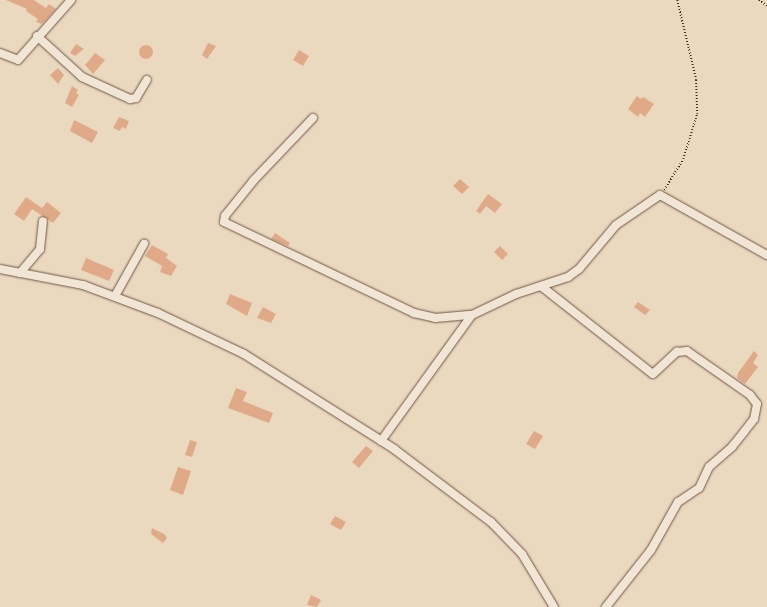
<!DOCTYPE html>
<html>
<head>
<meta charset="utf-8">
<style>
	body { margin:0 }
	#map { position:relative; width:767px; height:607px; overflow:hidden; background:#ead9bf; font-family:"Sorts Mill Goudy",serif }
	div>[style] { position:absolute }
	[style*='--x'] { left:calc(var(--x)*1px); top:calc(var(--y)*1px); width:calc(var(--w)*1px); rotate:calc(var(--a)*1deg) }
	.building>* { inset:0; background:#e0aa89 }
	.round { border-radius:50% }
	.path>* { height:1.5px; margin-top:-0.75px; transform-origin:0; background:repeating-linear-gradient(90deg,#4b271a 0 1px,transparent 0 3px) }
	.roads { filter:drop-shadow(0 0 1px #735443) drop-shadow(0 0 1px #735443) }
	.minor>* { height:8px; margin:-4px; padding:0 4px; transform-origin:4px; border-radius:4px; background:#f1e6d5 }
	span { translate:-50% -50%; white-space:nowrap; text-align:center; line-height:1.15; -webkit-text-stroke:3px #f1e6d5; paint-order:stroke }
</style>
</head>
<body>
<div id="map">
	<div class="building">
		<div style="clip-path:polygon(6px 0,34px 0,46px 8px,49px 4px,56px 9px,42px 24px,36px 22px,38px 19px,26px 11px,27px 9px)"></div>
		<div style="clip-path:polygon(208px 43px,216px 46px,207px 59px,202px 55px)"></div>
		<div style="clip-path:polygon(76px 44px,84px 49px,75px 56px,70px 53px)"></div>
		<div class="round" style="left:139px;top:45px;width:14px;height:14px"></div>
		<div style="clip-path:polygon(299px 50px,309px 56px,303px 66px,293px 60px)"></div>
		<div style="clip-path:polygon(95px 53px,105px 60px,93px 74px,85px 65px)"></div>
		<div style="clip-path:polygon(58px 68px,64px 75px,58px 84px,50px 75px)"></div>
		<div style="clip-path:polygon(72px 86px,78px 90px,76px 93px,79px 95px,72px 107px,65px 103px)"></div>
		<div style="clip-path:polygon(637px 96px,641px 99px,643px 97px,654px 104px,645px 117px,640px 113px,638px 117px,628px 109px)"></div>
		<div style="clip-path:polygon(119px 117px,129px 121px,126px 129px,122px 127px,120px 131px,113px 128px)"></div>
		<div style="clip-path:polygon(74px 120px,98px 132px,92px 143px,70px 131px)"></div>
		<div style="clip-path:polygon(460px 179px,469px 187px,462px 194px,453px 186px)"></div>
		<div style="clip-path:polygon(488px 194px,502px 204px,495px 213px,486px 206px,480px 214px,476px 211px)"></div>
		<div style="clip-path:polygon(26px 197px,42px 208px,47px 202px,61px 213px,53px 223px,32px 209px,24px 221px,14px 214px)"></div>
		<div style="clip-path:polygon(275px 233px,290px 243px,288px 246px,271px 239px)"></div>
		<div style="clip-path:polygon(152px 245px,168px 254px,166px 258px,177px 266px,171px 276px,160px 272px,162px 266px,145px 256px)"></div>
		<div style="clip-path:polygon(500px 246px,508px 254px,502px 260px,494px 252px)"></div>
		<div style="clip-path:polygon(86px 258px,114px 270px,109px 281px,81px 270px)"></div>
		<div style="clip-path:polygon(230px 294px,252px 303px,247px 316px,226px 304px)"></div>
		<div style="clip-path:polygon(638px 302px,650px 310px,645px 315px,634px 307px)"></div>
		<div style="clip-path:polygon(263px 307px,276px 314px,271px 323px,257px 318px)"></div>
		<div style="clip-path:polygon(754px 351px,758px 355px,753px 363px,758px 367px,745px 384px,737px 378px,738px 373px)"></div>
		<div style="clip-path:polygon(236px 388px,247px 392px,243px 401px,273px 413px,269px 423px,228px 408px)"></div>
		<div style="clip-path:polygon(534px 431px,543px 436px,535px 449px,526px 444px)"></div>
		<div style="clip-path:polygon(190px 440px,197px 442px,192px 457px,185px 455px)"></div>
		<div style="clip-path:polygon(366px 446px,373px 451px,359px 468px,352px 462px)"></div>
		<div style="clip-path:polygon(178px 467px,191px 471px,183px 495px,170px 490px)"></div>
		<div style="clip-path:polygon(335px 516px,346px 522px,341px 530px,330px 524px)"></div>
		<div style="clip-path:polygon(152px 528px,164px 534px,167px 538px,163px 543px,151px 534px)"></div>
		<div style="clip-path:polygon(311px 595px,321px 600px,317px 607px,307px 605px)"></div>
	</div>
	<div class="path">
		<div style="--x:759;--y:0;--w:10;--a:37"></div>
		<div style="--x:664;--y:190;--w:36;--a:-58"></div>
		<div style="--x:683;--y:159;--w:47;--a:-72.7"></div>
		<div style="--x:697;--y:114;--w:34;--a:-92"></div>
		<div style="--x:696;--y:80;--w:82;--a:-103.4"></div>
	</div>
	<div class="roads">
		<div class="minor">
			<div style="--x:37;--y:36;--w:61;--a:42.3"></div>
			<div style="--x:82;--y:77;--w:53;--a:24.6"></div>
			<div style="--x:130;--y:99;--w:6;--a:-9"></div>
			<div style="--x:136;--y:98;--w:21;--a:-59"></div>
			<div style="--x:0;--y:53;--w:19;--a:21"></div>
			<div style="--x:18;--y:60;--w:80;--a:-48.5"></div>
			<div style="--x:313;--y:118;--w:86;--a:133.6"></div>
			<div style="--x:254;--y:180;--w:46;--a:128.9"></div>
			<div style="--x:225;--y:216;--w:6;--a:99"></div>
			<div style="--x:224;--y:222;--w:211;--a:25.6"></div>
			<div style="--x:414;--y:313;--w:22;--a:13"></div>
			<div style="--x:435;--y:318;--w:37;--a:-5"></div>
			<div style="--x:0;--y:269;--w:85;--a:10.9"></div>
			<div style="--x:83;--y:285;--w:80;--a:20.5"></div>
			<div style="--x:158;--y:313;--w:95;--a:25.5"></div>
			<div style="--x:244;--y:354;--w:178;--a:32.3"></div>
			<div style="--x:394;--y:449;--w:121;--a:37"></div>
			<div style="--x:491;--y:522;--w:45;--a:45.9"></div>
			<div style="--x:522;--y:554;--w:62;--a:58.9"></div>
			<div style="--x:20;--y:273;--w:31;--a:-50"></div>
			<div style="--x:40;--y:249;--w:28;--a:-84"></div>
			<div style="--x:541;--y:286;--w:142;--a:38.2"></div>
			<div style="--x:653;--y:374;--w:33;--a:-43"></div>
			<div style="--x:677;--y:352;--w:10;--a:-6"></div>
			<div style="--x:687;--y:351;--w:77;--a:34.9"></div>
			<div style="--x:750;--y:395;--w:11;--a:52"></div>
			<div style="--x:757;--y:404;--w:15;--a:101"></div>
			<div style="--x:754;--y:419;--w:16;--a:128"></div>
			<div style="--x:744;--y:432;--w:19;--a:129"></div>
			<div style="--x:732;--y:447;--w:30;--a:139"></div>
			<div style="--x:709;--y:467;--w:23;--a:115"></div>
			<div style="--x:699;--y:488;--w:25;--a:146"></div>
			<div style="--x:678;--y:502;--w:55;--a:119.4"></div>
			<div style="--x:651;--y:550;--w:73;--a:128.3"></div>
			<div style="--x:115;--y:296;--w:60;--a:-60.9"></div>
			<div style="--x:381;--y:441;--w:155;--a:-54.2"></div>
			<div style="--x:472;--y:315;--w:49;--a:-25.5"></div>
			<div style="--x:516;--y:294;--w:55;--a:-18.1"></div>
			<div style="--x:568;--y:277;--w:14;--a:-36"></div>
			<div style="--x:579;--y:269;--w:57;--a:-49.9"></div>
			<div style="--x:616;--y:225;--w:53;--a:-34.3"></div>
			<div style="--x:660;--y:195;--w:123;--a:29.3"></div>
		</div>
	</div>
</div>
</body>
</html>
